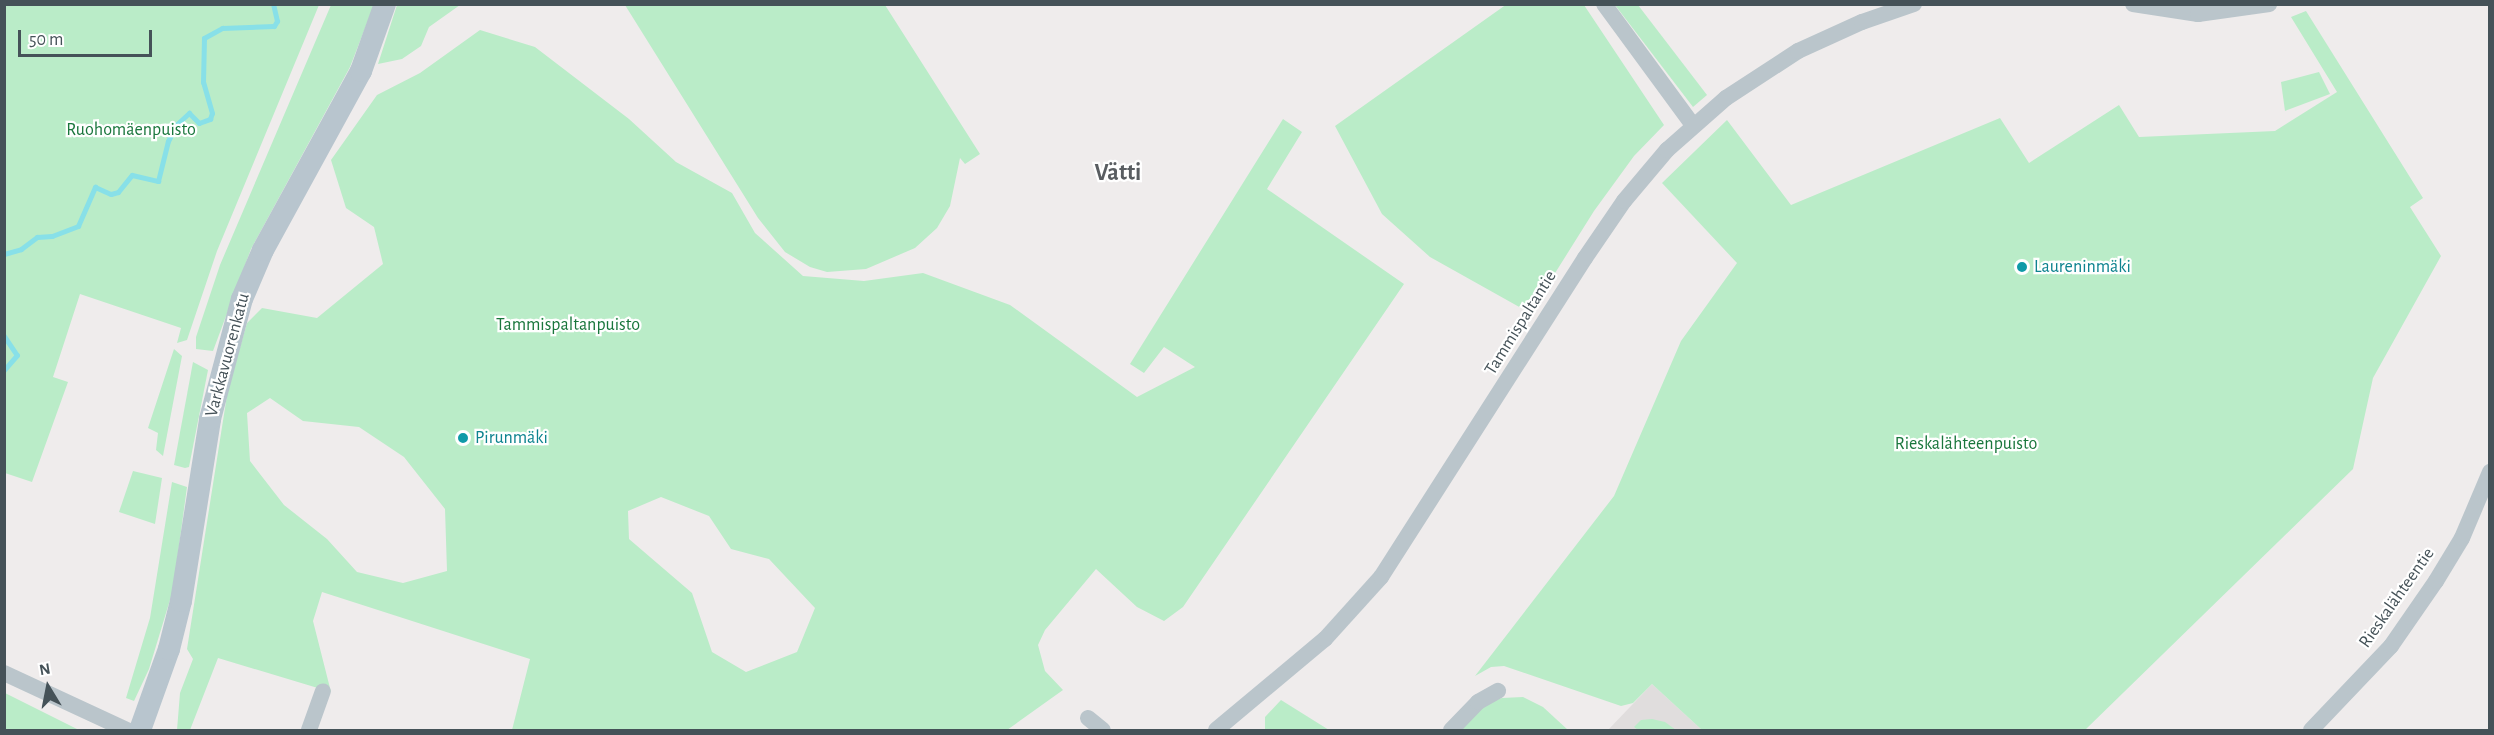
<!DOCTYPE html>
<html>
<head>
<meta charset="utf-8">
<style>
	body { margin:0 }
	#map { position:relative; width:2494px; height:735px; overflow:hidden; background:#efecec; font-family:"Alegreya Sans",sans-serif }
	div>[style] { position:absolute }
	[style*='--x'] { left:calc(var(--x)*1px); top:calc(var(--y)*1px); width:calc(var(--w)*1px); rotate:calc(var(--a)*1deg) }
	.education>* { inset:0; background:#e0dddd }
	.green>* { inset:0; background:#baecc8 }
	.stream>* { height:5px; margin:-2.5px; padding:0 2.5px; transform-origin:2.5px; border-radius:2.5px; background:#88e0e8 }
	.street>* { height:16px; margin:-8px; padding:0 8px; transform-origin:8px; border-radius:8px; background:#bac5cb }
	.secondary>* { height:22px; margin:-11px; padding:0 11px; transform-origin:11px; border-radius:11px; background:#b8c5ce }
	.dots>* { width:16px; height:16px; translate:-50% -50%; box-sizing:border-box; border:3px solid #fff; border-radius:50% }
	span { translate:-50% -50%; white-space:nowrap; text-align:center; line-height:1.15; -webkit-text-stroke:4.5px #fff; paint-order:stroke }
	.park-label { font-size:18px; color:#19763c }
	.culture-label { font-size:18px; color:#0d838f }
	.left { translate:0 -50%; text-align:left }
	.street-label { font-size:18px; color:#455258 }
	.district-label { font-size:24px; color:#595d61; font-weight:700 }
	.frame { position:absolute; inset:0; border:6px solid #455258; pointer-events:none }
	.north { position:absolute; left:18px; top:657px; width:60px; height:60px; -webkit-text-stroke:4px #fff; paint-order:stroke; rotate:350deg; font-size:16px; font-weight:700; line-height:24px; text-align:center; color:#455258 }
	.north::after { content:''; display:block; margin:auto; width:21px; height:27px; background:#455258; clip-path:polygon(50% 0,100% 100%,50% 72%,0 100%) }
	.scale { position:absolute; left:18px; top:30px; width:134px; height:27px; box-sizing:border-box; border:3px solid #455258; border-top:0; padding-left:8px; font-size:18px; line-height:21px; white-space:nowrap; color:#455258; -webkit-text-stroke:4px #fff; paint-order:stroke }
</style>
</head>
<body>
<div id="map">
	<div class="education">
		<div style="clip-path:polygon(1652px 684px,1702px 730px,1608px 730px)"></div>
	</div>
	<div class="green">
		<div style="clip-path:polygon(1507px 4px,1584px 5px,1664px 125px,1634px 156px,1594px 211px,1530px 313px,1430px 257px,1382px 214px,1335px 126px)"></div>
		<div style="clip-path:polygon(4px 5px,319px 5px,217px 251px,187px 340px,177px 343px,181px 328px,80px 294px,53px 377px,68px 382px,32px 482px,5px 473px)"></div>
		<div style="clip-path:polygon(331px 5px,374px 5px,350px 67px,251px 249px,213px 351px,196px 349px,196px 337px,220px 265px)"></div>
		<div style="clip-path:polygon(397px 5px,397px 4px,460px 5px,429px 27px,421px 46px,402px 59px,378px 64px)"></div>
		<div style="clip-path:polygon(625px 5px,885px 5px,980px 154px,965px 164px,960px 158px,950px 206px,937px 228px,915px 248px,866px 269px,827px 272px,810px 267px,785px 252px,758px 218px)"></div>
		<div style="clip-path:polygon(1615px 5px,1638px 5px,1707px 95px,1693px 107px)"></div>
		<div style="clip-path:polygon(2306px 11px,2423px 198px,2410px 207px,2441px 256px,2373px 378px,2353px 469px,2085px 730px,1702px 730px,1652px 684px,1633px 703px,1621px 706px,1504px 666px,1491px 667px,1475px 676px,1614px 496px,1681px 341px,1737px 263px,1662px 183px,1727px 120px,1791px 205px,2000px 118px,2029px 163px,2119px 105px,2139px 137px,2275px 131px,2337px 92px,2291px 17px)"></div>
		<div style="clip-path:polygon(evenodd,480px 30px,535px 47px,629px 119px,676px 162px,732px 193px,755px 233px,803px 276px,864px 281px,923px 273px,1010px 305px,1137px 397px,1195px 367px,1164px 347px,1144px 373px,1130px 364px,1283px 119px,1302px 132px,1267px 189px,1404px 284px,1183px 607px,1164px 621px,1137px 607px,1096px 569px,1045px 630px,1038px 645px,1045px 671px,1063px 690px,1007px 730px,512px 730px,530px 659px,322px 592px,313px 621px,331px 692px,218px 658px,190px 730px,177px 730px,180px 693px,193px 659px,187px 649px,228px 389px,247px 323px,262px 308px,317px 318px,383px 264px,374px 227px,346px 208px,331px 160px,377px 95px,420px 73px,480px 30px,270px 398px,303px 421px,359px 427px,404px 457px,445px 509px,447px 571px,403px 583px,357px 572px,327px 539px,284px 505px,250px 461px,247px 413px,270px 398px,480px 30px,661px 497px,709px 516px,731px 549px,769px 559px,815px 608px,797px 652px,746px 672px,712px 652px,692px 593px,629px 539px,628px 511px,661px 497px)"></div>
		<div style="clip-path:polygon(2319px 72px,2330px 94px,2285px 111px,2281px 82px)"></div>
		<div style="clip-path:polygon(174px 349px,182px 356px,163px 456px,156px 450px,158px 433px,148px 428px)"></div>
		<div style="clip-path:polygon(193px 362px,208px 370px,189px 467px,185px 468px,174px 465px)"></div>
		<div style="clip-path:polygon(133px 471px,162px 478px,155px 524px,119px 512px)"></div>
		<div style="clip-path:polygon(172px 482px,187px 487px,173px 590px,149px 669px,134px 701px,126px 698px,150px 618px)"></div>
		<div style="clip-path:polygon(5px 693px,77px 729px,82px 730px,5px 730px)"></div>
		<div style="clip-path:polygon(1523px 697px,1543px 707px,1568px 730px,1459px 730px,1481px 705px,1502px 698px)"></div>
		<div style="clip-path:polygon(1281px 700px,1329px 730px,1265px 730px,1265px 717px)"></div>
		<div style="clip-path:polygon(1652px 719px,1665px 722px,1676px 730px,1638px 730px,1634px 727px,1641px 720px)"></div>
	</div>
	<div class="stream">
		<div style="--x:4;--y:254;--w:18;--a:-16"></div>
		<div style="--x:21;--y:249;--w:20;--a:-37"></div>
		<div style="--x:37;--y:237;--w:15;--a:-4"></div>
		<div style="--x:52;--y:236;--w:28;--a:-21"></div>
		<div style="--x:78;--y:226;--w:43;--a:-66.4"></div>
		<div style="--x:95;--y:187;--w:17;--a:24"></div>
		<div style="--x:111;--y:194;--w:7;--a:-16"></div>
		<div style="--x:118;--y:192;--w:22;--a:-51"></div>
		<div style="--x:132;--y:175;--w:27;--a:13"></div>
		<div style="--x:158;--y:181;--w:41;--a:-76"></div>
		<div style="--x:168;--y:141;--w:18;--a:-63"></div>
		<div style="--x:176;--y:125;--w:18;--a:-43"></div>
		<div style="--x:189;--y:113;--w:14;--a:45"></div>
		<div style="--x:199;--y:123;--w:12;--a:-20"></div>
		<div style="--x:210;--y:119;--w:6;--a:-72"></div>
		<div style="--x:212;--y:113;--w:32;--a:-106"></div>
		<div style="--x:203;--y:82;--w:44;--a:-88.7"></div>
		<div style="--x:204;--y:38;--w:21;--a:-29"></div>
		<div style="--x:222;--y:28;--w:52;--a:-2.2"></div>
		<div style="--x:274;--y:26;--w:6;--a:-59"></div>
		<div style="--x:277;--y:21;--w:17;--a:-103"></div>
		<div style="--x:4;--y:336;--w:23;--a:56"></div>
		<div style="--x:17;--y:355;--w:20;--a:131"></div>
	</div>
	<div class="street">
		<div style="--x:1604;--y:4;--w:150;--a:53.7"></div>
		<div style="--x:2133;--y:4;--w:66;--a:8.7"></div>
		<div style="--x:2198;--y:14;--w:72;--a:-8"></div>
		<div style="--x:4;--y:673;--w:136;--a:24.9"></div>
		<div style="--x:1088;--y:718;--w:19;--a:39"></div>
		<div style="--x:309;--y:730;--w:41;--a:-70.3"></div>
		<div style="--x:1216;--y:730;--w:142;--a:-39.9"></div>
		<div style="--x:1325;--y:639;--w:84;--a:-47.9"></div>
		<div style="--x:1381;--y:577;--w:379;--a:-57.4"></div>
		<div style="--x:1585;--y:258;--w:69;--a:-55.6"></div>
		<div style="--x:1624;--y:201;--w:67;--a:-49.9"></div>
		<div style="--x:1667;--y:150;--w:79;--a:-41.4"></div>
		<div style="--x:1726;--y:98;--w:86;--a:-33.1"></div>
		<div style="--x:1798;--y:51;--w:70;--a:-24.4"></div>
		<div style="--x:1862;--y:22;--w:55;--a:-19.1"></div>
		<div style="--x:1451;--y:730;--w:39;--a:-46"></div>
		<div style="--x:1478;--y:702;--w:23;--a:-29"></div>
		<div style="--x:2311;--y:730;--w:116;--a:-46.4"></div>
		<div style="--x:2391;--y:646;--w:79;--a:-55.3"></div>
		<div style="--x:2436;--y:581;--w:50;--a:-58.8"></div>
		<div style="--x:2462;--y:538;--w:72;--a:-67"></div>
	</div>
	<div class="secondary">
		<div style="--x:140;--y:730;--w:86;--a:-70.3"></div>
		<div style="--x:169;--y:649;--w:49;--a:-76"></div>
		<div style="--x:181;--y:601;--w:184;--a:-80.9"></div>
		<div style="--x:210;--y:419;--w:124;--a:-75.1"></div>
		<div style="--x:242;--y:299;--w:53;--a:-66.8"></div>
		<div style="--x:263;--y:250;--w:204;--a:-61.3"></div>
		<div style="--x:361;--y:71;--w:71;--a:-70.3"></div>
	</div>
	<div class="dots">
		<div style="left:2022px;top:267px;background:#0f9aa8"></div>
		<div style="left:463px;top:438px;background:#0f9aa8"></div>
	</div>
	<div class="park-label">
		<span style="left:131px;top:130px">Ruohomäenpuisto</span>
		<span style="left:568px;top:325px">Tammispaltanpuisto</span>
		<span style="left:1966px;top:444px">Rieskalähteenpuisto</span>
	</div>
	<div class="culture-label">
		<span class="left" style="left:2034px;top:267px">Laureninmäki</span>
		<span class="left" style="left:475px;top:438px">Pirunmäki</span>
	</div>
	<div class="street-label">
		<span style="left:1521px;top:323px;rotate:-58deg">Tammispaltantie</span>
		<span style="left:228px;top:355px;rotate:-75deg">Varkkavuorenkatu</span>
		<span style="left:2397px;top:598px;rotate:-55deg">Rieskalähteentie</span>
	</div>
	<div class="district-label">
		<span style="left:1118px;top:174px">Vätti</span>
	</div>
	<div class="frame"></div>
	<div class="north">N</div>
	<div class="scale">50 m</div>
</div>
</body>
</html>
